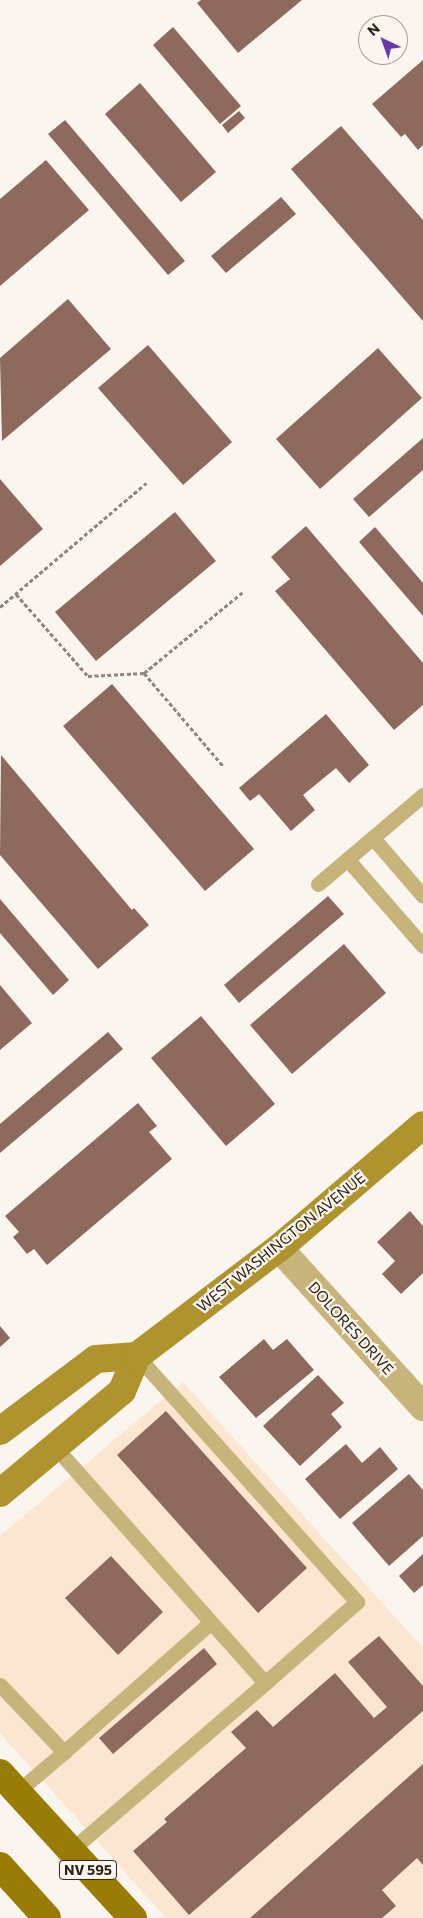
<!DOCTYPE html>
<html>
<head>
<meta charset="utf-8">
<style>
	body { margin:0 }
	#map { position:relative; width:423px; height:1918px; overflow:hidden; background:#fbf5ef; font-family:Commissioner,sans-serif }
	div>[style] { position:absolute }
	[style*='--x'] { left:calc(var(--x)*1px); top:calc(var(--y)*1px); width:calc(var(--w)*1px); rotate:calc(var(--a)*1deg) }
	.built>* { inset:0; background:#fbe6d1 }
	.building>* { inset:0; background:#8d6a5d }
	.path>* { height:3px; margin-top:-1.5px; transform-origin:0; background:repeating-linear-gradient(90deg,#8f877e 0 4px,transparent 0 6.5px) }
	.service>* { height:15px; margin:-7.5px; padding:0 7.5px; transform-origin:7.5px; border-radius:7.5px; background:#c7b47a }
	.minor>* { height:28px; margin:-14px; padding:0 14px; transform-origin:14px; border-radius:14px; background:#c7b47a }
	.secondary>* { height:28px; margin:-14px; padding:0 14px; transform-origin:14px; border-radius:14px; background:#af932e }
	.primary>* { height:28px; margin:-14px; padding:0 14px; transform-origin:14px; border-radius:14px; background:#987c06 }
	span { translate:-50% -50%; white-space:nowrap; text-align:center; line-height:1.15; -webkit-text-stroke:4.5px #fbf5ef; paint-order:stroke }
	.shield-label span { padding:1px 4px; background:#fbf5ef; border:1px solid; border-radius:4px; -webkit-text-stroke-width:0 }
	.shield-label { font-size:14px; color:#2c2217; font-weight:700 }
	.street-label { font-size:15px; color:#2c2217 }
	.north { position:absolute; left:358px; top:15px; width:50px; height:50px; box-sizing:border-box; background:#fbf5ef; border:1px solid #a8a199; border-radius:50%; rotate:318deg; font-size:14px; font-weight:700; line-height:20px; text-align:center; color:#2c2217 }
	.north::after { content:''; display:block; margin:auto; width:18px; height:22px; background:#6b37ad; clip-path:polygon(50% 0,100% 100%,50% 72%,0 100%) }
</style>
</head>
<body>
<div id="map">
	<div class="built">
		<div style="clip-path:polygon(183px 1382px,423px 1648px,423px 1918px,166px 1918px,0 1733px,0 1536px)"></div>
	</div>
	<div class="building">
		<div style="clip-path:polygon(201px 0,302px 0,238px 53px,197px 3px)"></div>
		<div style="clip-path:polygon(173px 27px,241px 106px,220px 124px,153px 45px)"></div>
		<div style="clip-path:polygon(423px 60px,423px 145px,418px 150px,405px 134px,401px 137px,372px 104px)"></div>
		<div style="clip-path:polygon(140px 83px,216px 172px,181px 202px,105px 114px)"></div>
		<div style="clip-path:polygon(239px 111px,245px 118px,228px 133px,222px 125px)"></div>
		<div style="clip-path:polygon(65px 120px,185px 261px,168px 275px,48px 134px)"></div>
		<div style="clip-path:polygon(341px 126px,423px 220px,423px 321px,291px 169px)"></div>
		<div style="clip-path:polygon(46px 160px,89px 210px,0 286px,0 199px)"></div>
		<div style="clip-path:polygon(281px 197px,296px 214px,226px 273px,211px 256px)"></div>
		<div style="clip-path:polygon(68px 299px,111px 349px,2px 441px,0 358px)"></div>
		<div style="clip-path:polygon(148px 345px,232px 442px,183px 485px,98px 388px)"></div>
		<div style="clip-path:polygon(378px 348px,422px 398px,320px 489px,276px 439px)"></div>
		<div style="clip-path:polygon(423px 438px,423px 470px,369px 517px,353px 499px)"></div>
		<div style="clip-path:polygon(0 479px,43px 529px,0 566px)"></div>
		<div style="clip-path:polygon(175px 512px,216px 561px,96px 661px,55px 612px)"></div>
		<div style="clip-path:polygon(306px 526px,423px 663px,423px 705px,394px 730px,275px 591px,290px 579px,271px 557px)"></div>
		<div style="clip-path:polygon(375px 527px,423px 583px,423px 616px,359px 542px)"></div>
		<div style="clip-path:polygon(112px 684px,254px 849px,205px 891px,63px 726px)"></div>
		<div style="clip-path:polygon(326px 714px,369px 765px,349px 783px,336px 768px,303px 795px,315px 810px,291px 831px,259px 794px,250px 801px,239px 788px)"></div>
		<div style="clip-path:polygon(1px 755px,132px 910px,134px 908px,149px 925px,98px 969px,0 855px)"></div>
		<div style="clip-path:polygon(328px 896px,344px 914px,239px 1003px,224px 985px)"></div>
		<div style="clip-path:polygon(0 899px,69px 980px,53px 995px,0 933px)"></div>
		<div style="clip-path:polygon(344px 944px,386px 993px,292px 1074px,250px 1025px)"></div>
		<div style="clip-path:polygon(0 985px,32px 1023px,0 1050px)"></div>
		<div style="clip-path:polygon(201px 1016px,275px 1104px,226px 1146px,151px 1058px)"></div>
		<div style="clip-path:polygon(108px 1032px,123px 1049px,0 1153px,0 1124px)"></div>
		<div style="clip-path:polygon(138px 1103px,157px 1126px,149px 1132px,172px 1159px,47px 1265px,34px 1249px,27px 1254px,13px 1237px,19px 1232px,5px 1216px)"></div>
		<div style="clip-path:polygon(410px 1211px,423px 1226px,423px 1273px,401px 1294px,382px 1274px,395px 1261px,377px 1242px)"></div>
		<div style="clip-path:polygon(0 1326px,10px 1338px,0 1347px)"></div>
		<div style="clip-path:polygon(264px 1339px,273px 1350px,287px 1339px,314px 1370px,256px 1418px,219px 1377px)"></div>
		<div style="clip-path:polygon(318px 1375px,344px 1403px,331px 1414px,342px 1427px,300px 1466px,263px 1426px)"></div>
		<div style="clip-path:polygon(166px 1411px,307px 1568px,258px 1613px,117px 1455px)"></div>
		<div style="clip-path:polygon(346px 1444px,362px 1463px,380px 1447px,398px 1469px,340px 1519px,305px 1479px)"></div>
		<div style="clip-path:polygon(409px 1474px,423px 1490px,423px 1536px,389px 1566px,352px 1523px)"></div>
		<div style="clip-path:polygon(423px 1554px,423px 1585px,414px 1593px,399px 1576px)"></div>
		<div style="clip-path:polygon(111px 1556px,163px 1612px,118px 1655px,65px 1598px)"></div>
		<div style="clip-path:polygon(379px 1636px,423px 1686px,423px 1711px,189px 1915px,133px 1851px,167px 1822px,164px 1819px,246px 1748px,231px 1732px,257px 1710px,273px 1727px,335px 1673px,374px 1718px,387px 1707px,348px 1662px)"></div>
		<div style="clip-path:polygon(204px 1648px,217px 1664px,113px 1754px,99px 1738px)"></div>
		<div style="clip-path:polygon(423px 1764px,423px 1865px,417px 1858px,382px 1890px,396px 1906px,382px 1918px,250px 1918px)"></div>
	</div>
	<div class="path">
		<div style="--x:16;--y:594;--w:109;--a:48.7"></div>
		<div style="--x:88;--y:676;--w:56;--a:-3.1"></div>
		<div style="--x:144;--y:673;--w:123;--a:49.6"></div>
		<div style="--x:0;--y:607;--w:192;--a:-40.3"></div>
		<div style="--x:144;--y:673;--w:128;--a:-39.3"></div>
	</div>
	<div class="service">
		<div style="--x:374;--y:839;--w:75;--a:49.3"></div>
		<div style="--x:348;--y:860;--w:114;--a:48.9"></div>
		<div style="--x:318;--y:884;--w:138;--a:-40.3"></div>
		<div style="--x:55;--y:1447;--w:316;--a:48.3"></div>
		<div style="--x:265;--y:1683;--w:123;--a:-41.4"></div>
		<div style="--x:357;--y:1602;--w:330;--a:-131.8"></div>
		<div style="--x:0;--y:1685;--w:93;--a:46.3"></div>
		<div style="--x:64;--y:1752;--w:196;--a:-41.5"></div>
		<div style="--x:17;--y:1792;--w:62;--a:-40.4"></div>
		<div style="--x:70;--y:1851;--w:257;--a:-40.7"></div>
	</div>
	<div class="minor">
		<div style="--x:279;--y:1248;--w:215;--a:47.8"></div>
	</div>
	<div class="secondary">
		<div style="--x:0;--y:1431;--w:120;--a:-36.9"></div>
		<div style="--x:96;--y:1359;--w:41;--a:-4.2"></div>
		<div style="--x:0;--y:1493;--w:159;--a:-39.9"></div>
		<div style="--x:122;--y:1391;--w:38;--a:-67"></div>
		<div style="--x:137;--y:1356;--w:178;--a:-37.3"></div>
		<div style="--x:279;--y:1248;--w:189;--a:-40.5"></div>
	</div>
	<div class="primary">
		<div style="--x:0;--y:1773;--w:197;--a:47.5"></div>
		<div style="--x:0;--y:1866;--w:70;--a:47.9"></div>
	</div>
	<div class="shield-label">
		<span style="left:88px;top:1870px">NV 595</span>
	</div>
	<div class="street-label">
		<span style="left:281px;top:1242px;rotate:-39deg">WEST WASHINGTON AVENUE</span>
		<span style="left:351px;top:1328px;rotate:48deg">DOLORES DRIVE</span>
	</div>
	<div class="north">N</div>
</div>
</body>
</html>
